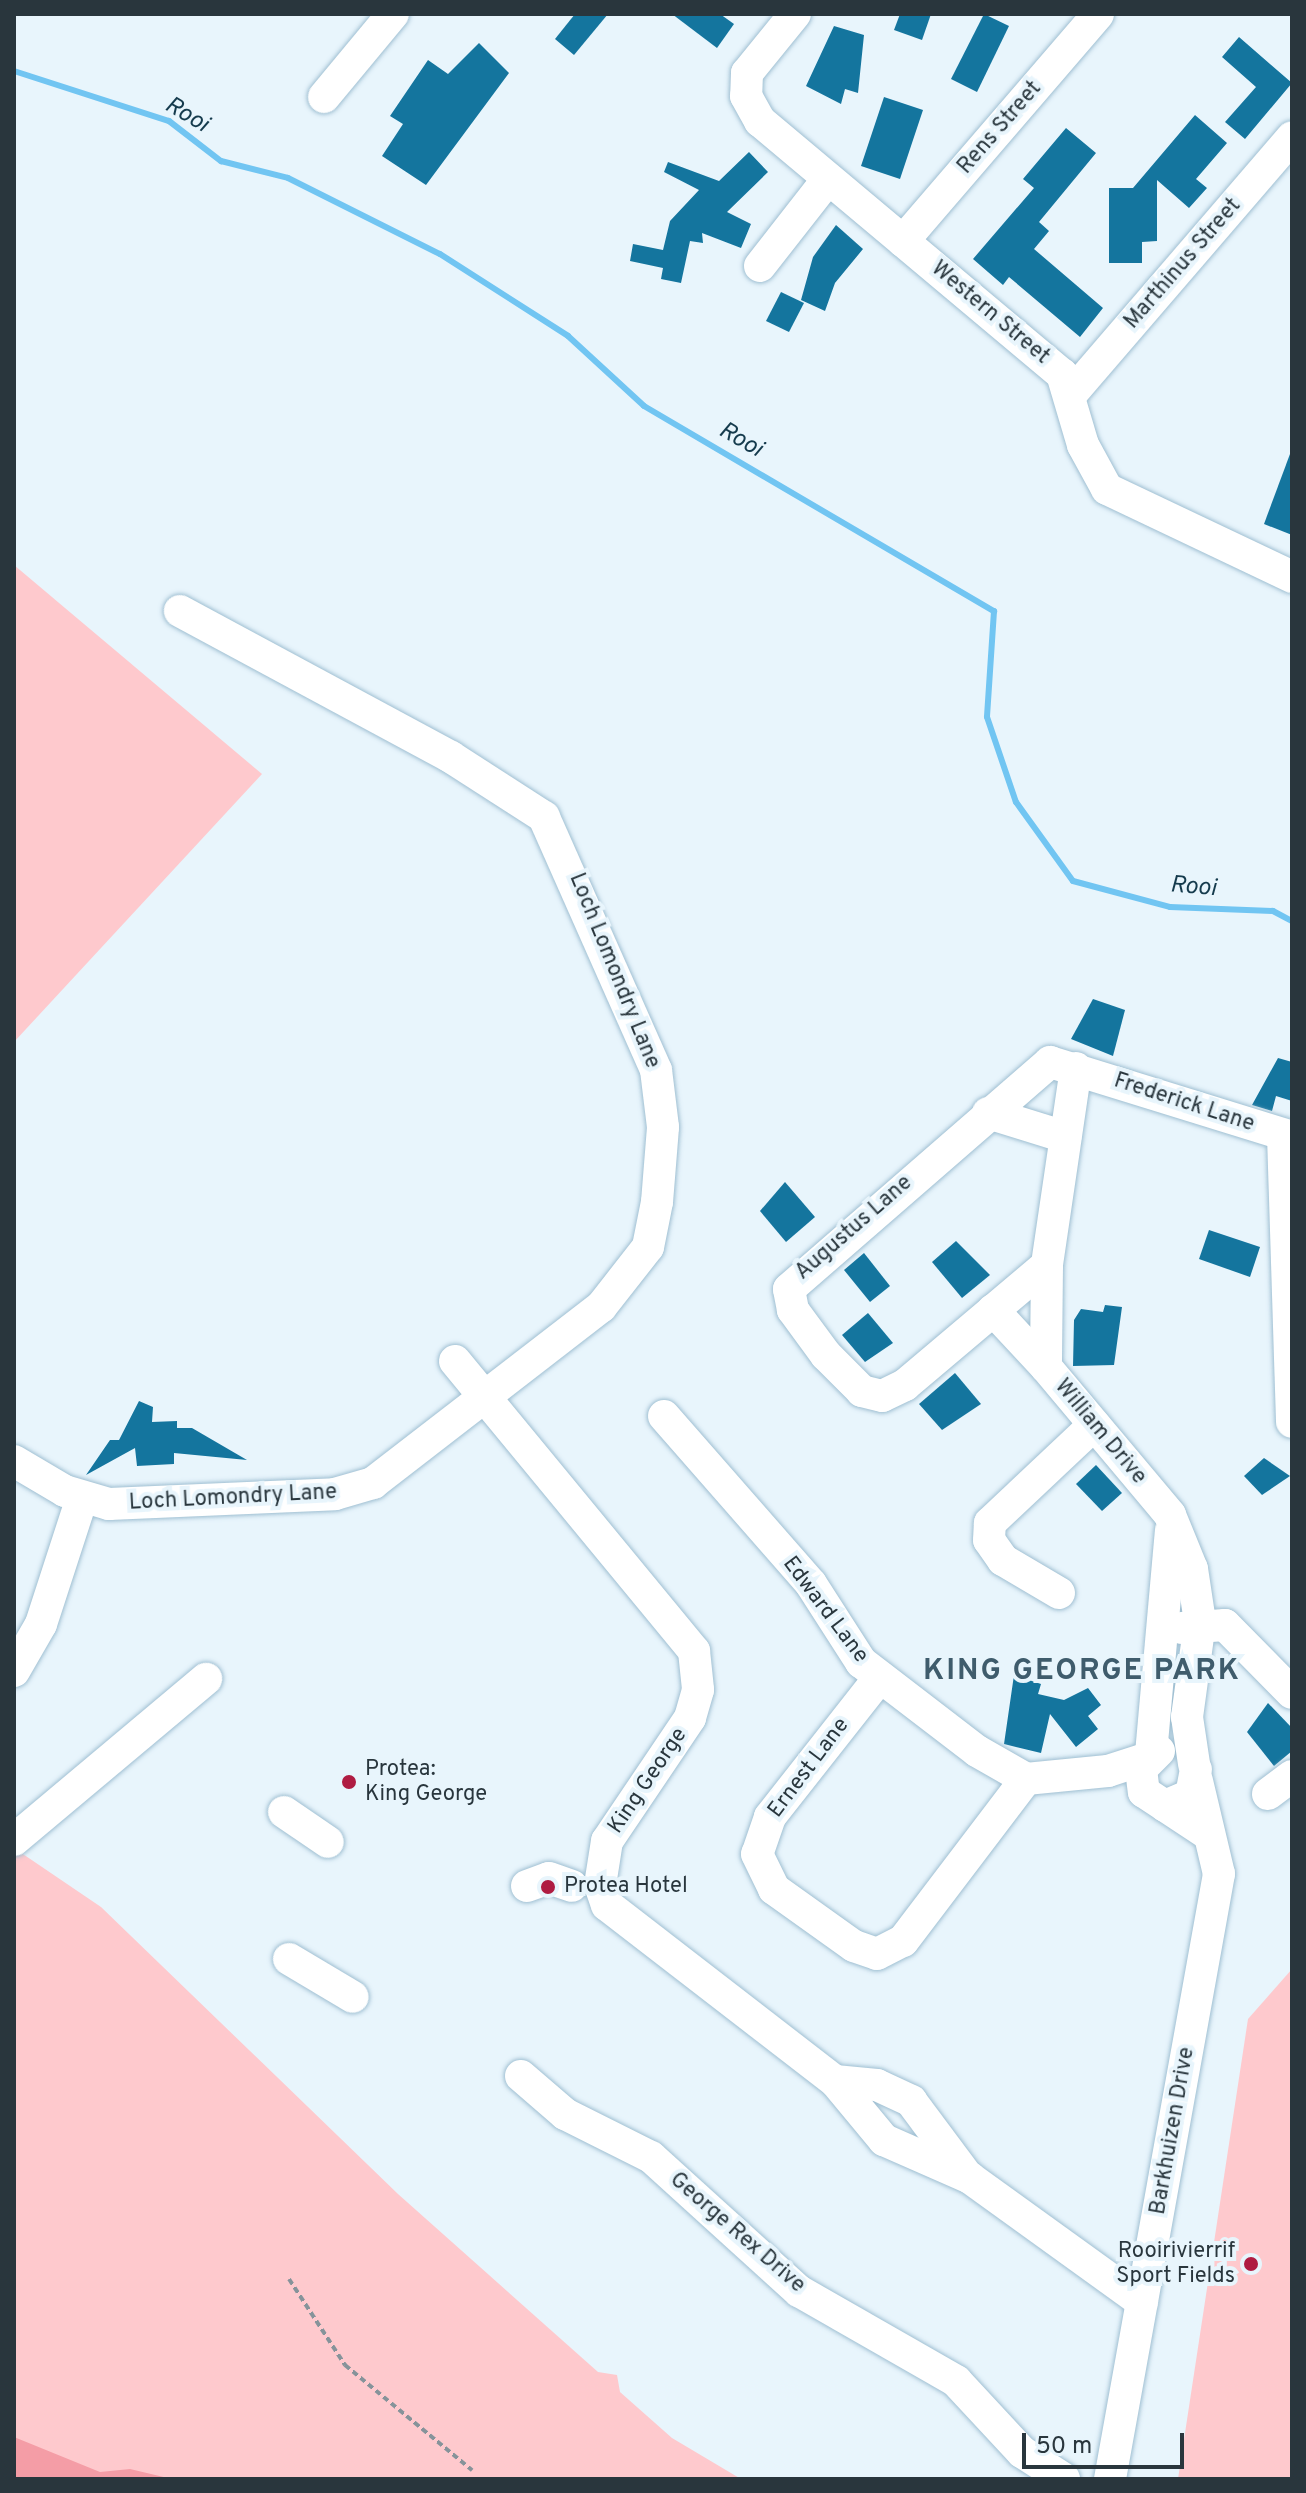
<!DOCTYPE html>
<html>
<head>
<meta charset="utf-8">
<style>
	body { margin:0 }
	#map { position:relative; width:1306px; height:2493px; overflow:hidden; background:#e8f5fc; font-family:Overpass,sans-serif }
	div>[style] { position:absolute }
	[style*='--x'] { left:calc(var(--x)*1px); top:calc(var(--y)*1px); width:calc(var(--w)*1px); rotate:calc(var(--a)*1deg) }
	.green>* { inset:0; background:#fec9cd }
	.forest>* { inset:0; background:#f49da6 }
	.stream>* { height:6px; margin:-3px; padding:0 3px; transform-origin:3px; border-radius:3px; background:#71c5f2 }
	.building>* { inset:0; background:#14759e }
	.path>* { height:4px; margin-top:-2px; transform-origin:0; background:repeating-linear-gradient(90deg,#86939a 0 6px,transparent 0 10px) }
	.roads { filter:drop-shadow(0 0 2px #9fbfd2) drop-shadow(0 0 2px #9fbfd2) }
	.minor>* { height:32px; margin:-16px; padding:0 16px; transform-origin:16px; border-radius:16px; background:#fff }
	.dots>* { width:22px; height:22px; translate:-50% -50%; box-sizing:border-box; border:4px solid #e8f5fc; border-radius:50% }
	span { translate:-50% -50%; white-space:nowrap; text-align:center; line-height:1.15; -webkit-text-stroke:8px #e8f5fc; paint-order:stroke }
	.street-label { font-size:22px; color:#29363d }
	.poi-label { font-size:22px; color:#29363d }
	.left { translate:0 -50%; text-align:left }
	.right { translate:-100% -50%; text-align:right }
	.water-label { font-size:24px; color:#153b4d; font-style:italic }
	.district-label { font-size:30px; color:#3f5c6c; font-weight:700; letter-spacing:2px }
	.frame { position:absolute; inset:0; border:16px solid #29363d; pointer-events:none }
	.scale { position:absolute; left:1022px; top:2433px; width:162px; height:36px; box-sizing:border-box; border:4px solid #29363d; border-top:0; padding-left:10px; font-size:24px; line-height:28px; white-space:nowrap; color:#29363d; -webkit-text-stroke:6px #e8f5fc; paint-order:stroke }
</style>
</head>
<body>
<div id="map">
	<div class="green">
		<div style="clip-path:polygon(14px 565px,262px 774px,14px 1042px)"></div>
		<div style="clip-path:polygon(14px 1848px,101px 1907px,398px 2194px,598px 2372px,617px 2375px,620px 2392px,672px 2438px,741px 2479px,14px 2479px)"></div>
		<div style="clip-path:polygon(1292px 1969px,1292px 2479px,1178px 2479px,1248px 2019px)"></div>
	</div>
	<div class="forest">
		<div style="clip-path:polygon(14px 2437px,100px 2472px,130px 2469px,172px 2479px,14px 2479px)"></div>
	</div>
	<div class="stream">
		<div style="--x:14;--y:71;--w:163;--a:17.9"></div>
		<div style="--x:169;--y:121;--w:66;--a:37.6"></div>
		<div style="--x:221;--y:161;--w:69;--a:14.2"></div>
		<div style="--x:288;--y:178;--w:170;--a:26.6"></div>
		<div style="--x:440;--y:254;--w:152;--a:32.6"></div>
		<div style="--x:568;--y:336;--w:103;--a:42.6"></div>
		<div style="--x:644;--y:406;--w:406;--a:30.4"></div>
		<div style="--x:994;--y:611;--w:106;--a:93.8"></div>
		<div style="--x:987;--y:717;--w:90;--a:71.2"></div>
		<div style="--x:1016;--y:802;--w:97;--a:54.2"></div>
		<div style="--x:1073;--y:881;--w:100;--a:15"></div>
		<div style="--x:1170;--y:907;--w:103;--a:2.2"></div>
		<div style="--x:1273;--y:911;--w:21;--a:28"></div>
	</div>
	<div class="building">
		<div style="clip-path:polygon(575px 14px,608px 14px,574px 55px,555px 39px)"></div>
		<div style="clip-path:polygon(672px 14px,720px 14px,734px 24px,717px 48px)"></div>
		<div style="clip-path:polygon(900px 14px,931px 14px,922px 40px,894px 30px)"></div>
		<div style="clip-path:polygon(984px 14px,1009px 26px,977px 92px,951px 79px)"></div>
		<div style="clip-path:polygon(834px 26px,864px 35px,858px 93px,845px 89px,841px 104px,806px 86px)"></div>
		<div style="clip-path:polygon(1239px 37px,1292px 83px,1245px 139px,1225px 122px,1256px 87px,1222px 57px)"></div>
		<div style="clip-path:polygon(479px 43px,509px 73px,426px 185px,382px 156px,403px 124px,390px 116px,428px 60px,448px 74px)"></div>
		<div style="clip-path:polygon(884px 97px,923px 110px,900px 179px,861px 166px)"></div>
		<div style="clip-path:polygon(1195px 115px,1227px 143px,1196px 179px,1207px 188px,1189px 208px,1157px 180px,1157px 241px,1142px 242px,1142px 263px,1109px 263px,1109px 188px,1133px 188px)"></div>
		<div style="clip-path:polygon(1066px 128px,1096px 153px,1039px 222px,1049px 231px,1034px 249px,1103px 308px,1080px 337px,1009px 277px,1003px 285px,973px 259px,1034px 188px,1023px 179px)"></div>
		<div style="clip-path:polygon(749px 152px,768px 172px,727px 212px,751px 224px,741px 248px,702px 233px,703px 243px,690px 241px,681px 283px,661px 279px,663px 268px,630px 261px,633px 244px,663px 250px,670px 221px,699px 190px,664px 172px,668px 162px,719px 181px)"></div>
		<div style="clip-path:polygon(836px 225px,863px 249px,835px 283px,825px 311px,801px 300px,813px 257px)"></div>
		<div style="clip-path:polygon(781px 292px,804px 303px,789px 332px,766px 321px)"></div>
		<div style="clip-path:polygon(1290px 454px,1292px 455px,1292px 535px,1264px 524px)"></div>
		<div style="clip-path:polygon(1093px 999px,1125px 1010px,1113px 1056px,1071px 1039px)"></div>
		<div style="clip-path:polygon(1278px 1058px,1292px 1062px,1292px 1101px,1276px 1096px,1272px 1111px,1252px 1105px)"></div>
		<div style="clip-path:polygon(785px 1182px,815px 1217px,786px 1242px,760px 1211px)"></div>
		<div style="clip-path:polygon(1209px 1230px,1260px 1247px,1250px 1277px,1199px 1259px)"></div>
		<div style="clip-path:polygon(956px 1241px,990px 1275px,962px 1298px,932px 1262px)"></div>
		<div style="clip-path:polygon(864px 1253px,890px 1286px,870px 1302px,844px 1270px)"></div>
		<div style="clip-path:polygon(1105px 1305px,1122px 1307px,1114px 1365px,1073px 1366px,1074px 1320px,1081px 1309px,1103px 1312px)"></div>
		<div style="clip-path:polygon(868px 1313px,893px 1343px,865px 1362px,842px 1335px)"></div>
		<div style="clip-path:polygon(955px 1373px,981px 1404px,942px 1430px,919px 1404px)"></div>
		<div style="clip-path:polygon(139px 1401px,153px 1407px,152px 1422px,177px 1421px,177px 1428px,192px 1428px,247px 1460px,174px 1453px,174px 1464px,137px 1466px,135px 1448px,86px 1475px,110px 1440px,119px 1440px)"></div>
		<div style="clip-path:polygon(1264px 1458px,1290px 1476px,1262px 1495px,1244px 1476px)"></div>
		<div style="clip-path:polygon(1096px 1465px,1122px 1493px,1102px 1511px,1076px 1484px)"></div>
		<div style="clip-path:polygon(1014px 1675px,1041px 1684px,1038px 1694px,1064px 1700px,1088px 1688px,1101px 1705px,1088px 1716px,1098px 1729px,1076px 1747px,1050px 1714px,1041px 1753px,1004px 1744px)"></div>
		<div style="clip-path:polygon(1268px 1703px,1292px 1728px,1292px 1751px,1274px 1766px,1247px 1732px)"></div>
	</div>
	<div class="path">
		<div style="--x:289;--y:2279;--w:103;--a:56.9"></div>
		<div style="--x:345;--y:2365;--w:165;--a:39.6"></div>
	</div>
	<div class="roads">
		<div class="minor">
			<div style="--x:795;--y:14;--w:76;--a:129.1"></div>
			<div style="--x:747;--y:73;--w:23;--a:92"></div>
			<div style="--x:746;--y:96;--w:29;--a:61"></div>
			<div style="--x:760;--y:121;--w:394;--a:40"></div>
			<div style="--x:1062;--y:374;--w:74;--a:73.5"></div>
			<div style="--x:1083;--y:445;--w:50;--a:61.4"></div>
			<div style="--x:1107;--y:489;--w:205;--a:25.4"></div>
			<div style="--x:324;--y:97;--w:108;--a:-50.3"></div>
			<div style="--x:903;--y:241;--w:299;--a:-49.3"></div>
			<div style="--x:760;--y:266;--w:110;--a:-52"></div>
			<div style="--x:1073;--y:392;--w:336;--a:-49.3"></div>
			<div style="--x:1076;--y:1068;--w:199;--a:98.4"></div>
			<div style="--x:1047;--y:1265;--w:102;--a:90.6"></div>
			<div style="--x:1046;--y:1367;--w:193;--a:50"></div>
			<div style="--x:1170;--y:1515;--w:58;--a:67.8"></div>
			<div style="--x:1192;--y:1569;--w:54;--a:81.4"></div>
			<div style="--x:1200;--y:1622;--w:96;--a:97.8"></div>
			<div style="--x:1187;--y:1717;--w:48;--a:81.5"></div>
			<div style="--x:988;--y:1113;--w:81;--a:17.3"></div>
			<div style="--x:1283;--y:1135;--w:287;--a:88.2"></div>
			<div style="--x:1047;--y:1265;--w:186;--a:139.8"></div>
			<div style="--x:905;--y:1385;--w:25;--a:154"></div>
			<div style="--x:882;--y:1396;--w:21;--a:-166"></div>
			<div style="--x:862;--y:1391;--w:51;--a:-135"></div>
			<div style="--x:826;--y:1355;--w:56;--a:-126.3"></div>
			<div style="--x:793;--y:1310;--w:21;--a:-101"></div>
			<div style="--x:789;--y:1289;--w:346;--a:-41"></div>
			<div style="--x:1050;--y:1062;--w:253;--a:17.2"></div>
			<div style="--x:993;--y:1310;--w:78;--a:47.1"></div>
			<div style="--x:455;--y:1361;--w:376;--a:50.5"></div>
			<div style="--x:694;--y:1651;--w:39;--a:84"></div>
			<div style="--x:698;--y:1690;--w:29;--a:106"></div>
			<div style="--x:690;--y:1718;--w:148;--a:124"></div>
			<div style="--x:607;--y:1841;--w:45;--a:99"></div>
			<div style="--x:600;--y:1885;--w:21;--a:71"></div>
			<div style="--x:607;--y:1905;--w:288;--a:37.7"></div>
			<div style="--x:835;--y:2081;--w:77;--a:50.3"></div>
			<div style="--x:884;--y:2140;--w:94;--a:23.8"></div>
			<div style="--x:970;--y:2178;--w:212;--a:35.8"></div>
			<div style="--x:664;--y:1416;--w:223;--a:48.8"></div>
			<div style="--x:811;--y:1584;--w:93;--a:57.3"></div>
			<div style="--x:861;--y:1662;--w:146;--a:37.5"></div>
			<div style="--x:977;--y:1751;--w:56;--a:29.7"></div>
			<div style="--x:1026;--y:1779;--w:82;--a:-5.6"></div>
			<div style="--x:1108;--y:1771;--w:40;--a:-18"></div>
			<div style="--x:14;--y:1461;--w:59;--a:30.5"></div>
			<div style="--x:65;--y:1491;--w:46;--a:16.5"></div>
			<div style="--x:109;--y:1504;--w:226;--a:-2.5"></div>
			<div style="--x:335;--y:1494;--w:40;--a:-16"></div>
			<div style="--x:373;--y:1483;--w:288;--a:-37.7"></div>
			<div style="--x:601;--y:1307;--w:76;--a:-51.9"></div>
			<div style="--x:648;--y:1247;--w:46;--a:-78.7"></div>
			<div style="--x:657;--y:1202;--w:75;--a:-85.4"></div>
			<div style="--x:663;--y:1127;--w:57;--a:-97"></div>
			<div style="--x:656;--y:1070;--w:277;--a:-113.9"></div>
			<div style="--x:544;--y:817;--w:111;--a:-147.2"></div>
			<div style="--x:451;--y:757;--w:308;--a:-151.7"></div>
			<div style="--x:1059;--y:1593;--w:65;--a:-149.5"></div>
			<div style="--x:1003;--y:1560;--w:24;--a:-125"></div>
			<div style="--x:989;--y:1540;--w:17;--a:-87"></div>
			<div style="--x:990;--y:1523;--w:143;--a:-43.3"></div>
			<div style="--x:1182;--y:1628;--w:43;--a:-4"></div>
			<div style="--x:1225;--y:1625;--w:95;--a:45.4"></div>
			<div style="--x:14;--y:1671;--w:54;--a:-60.1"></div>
			<div style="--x:41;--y:1624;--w:133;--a:-72"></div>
			<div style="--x:880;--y:1677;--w:178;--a:128.2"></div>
			<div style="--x:770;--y:1817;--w:39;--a:109"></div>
			<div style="--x:757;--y:1854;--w:39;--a:64"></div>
			<div style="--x:774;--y:1889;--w:98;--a:35.5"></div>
			<div style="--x:854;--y:1946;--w:24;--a:19"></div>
			<div style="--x:877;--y:1954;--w:29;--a:-27"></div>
			<div style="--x:903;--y:1941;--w:203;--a:-52.8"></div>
			<div style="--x:1159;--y:1751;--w:25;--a:135"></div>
			<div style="--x:1141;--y:1769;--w:23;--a:83"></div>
			<div style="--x:1144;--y:1792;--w:73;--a:33.3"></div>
			<div style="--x:1151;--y:1754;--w:224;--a:-84.9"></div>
			<div style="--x:1268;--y:1794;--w:30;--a:-37"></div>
			<div style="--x:1165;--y:1806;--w:28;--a:-23"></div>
			<div style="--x:1191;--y:1795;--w:26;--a:-79"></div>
			<div style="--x:284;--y:1812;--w:53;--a:34.3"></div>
			<div style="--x:14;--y:1840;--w:251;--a:-40"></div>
			<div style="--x:527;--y:1886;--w:23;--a:-20"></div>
			<div style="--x:549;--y:1878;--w:24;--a:19"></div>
			<div style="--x:289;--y:1959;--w:74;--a:30.7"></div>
			<div style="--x:521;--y:2076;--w:58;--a:40.8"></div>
			<div style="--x:565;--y:2114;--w:96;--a:26.6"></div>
			<div style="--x:651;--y:2157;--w:200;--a:42.2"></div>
			<div style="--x:799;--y:2291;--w:181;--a:29.8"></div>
			<div style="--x:956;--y:2381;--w:97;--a:47.1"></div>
			<div style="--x:1022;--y:2452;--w:50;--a:32.7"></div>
			<div style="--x:835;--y:2081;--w:42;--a:5.4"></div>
			<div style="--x:877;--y:2085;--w:38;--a:25"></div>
			<div style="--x:911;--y:2101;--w:89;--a:53.3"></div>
			<div style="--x:1110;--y:2479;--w:615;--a:-79.79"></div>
			<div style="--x:1219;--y:1874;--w:96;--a:-103.3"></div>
		</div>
	</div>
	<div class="dots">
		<div style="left:349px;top:1782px;background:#af1c42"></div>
		<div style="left:548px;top:1887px;background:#af1c42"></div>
		<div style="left:1251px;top:2264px;background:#af1c42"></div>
	</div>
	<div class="street-label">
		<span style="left:1000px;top:128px;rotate:-49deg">Rens Street</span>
		<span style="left:1183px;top:264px;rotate:-49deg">Marthinus Street</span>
		<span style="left:990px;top:313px;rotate:40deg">Western Street</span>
		<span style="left:614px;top:971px;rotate:68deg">Loch Lomondry Lane</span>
		<span style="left:1184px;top:1103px;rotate:18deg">Frederick Lane</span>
		<span style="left:854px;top:1228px;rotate:-41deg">Augustus Lane</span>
		<span style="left:1100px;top:1432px;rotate:50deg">William Drive</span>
		<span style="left:233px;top:1498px;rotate:-3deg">Loch Lomondry Lane</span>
		<span style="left:825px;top:1610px;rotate:53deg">Edward Lane</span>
		<span style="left:809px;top:1768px;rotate:-53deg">Ernest Lane</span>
		<span style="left:648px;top:1781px;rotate:-56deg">King George</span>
		<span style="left:1173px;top:2131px;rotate:-80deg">Barkhuizen Drive</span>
		<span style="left:737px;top:2233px;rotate:41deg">George Rex Drive</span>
	</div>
	<div class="poi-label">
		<span class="left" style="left:365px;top:1782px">Protea:<br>King George</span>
		<span class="left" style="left:564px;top:1887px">Protea Hotel</span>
		<span class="right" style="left:1235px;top:2264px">Rooirivierrif<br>Sport Fields</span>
	</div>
	<div class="water-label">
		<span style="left:186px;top:116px;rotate:31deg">Rooi</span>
		<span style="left:740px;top:441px;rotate:30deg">Rooi</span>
		<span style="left:1193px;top:888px;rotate:5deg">Rooi</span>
	</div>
	<div class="district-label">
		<span style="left:1082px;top:1672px">KING GEORGE PARK</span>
	</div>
	<div class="frame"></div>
	<div class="scale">50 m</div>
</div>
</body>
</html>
